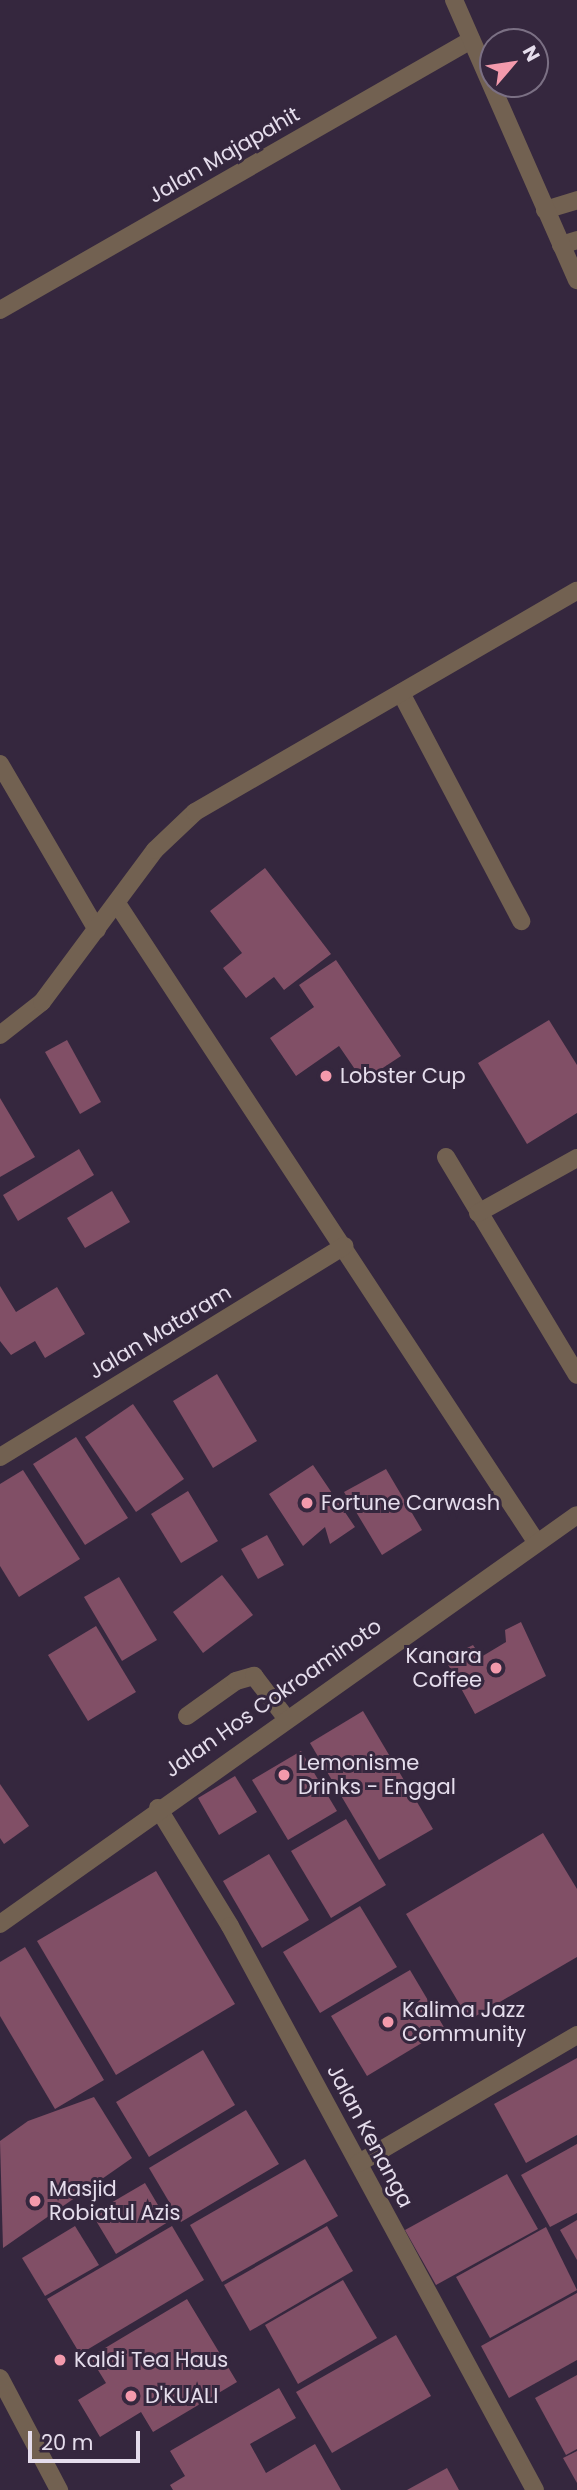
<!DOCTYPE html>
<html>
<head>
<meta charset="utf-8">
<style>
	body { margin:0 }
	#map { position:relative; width:577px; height:2490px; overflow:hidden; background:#35273e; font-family:Poppins,sans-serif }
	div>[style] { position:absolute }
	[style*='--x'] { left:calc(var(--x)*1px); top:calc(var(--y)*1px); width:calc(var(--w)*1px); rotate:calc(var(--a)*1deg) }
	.building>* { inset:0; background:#814f66 }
	.service>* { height:18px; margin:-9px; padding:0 9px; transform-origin:9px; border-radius:9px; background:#726151 }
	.minor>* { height:18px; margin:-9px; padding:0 9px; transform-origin:9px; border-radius:9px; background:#726151 }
	.tertiary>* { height:18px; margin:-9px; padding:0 9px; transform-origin:9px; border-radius:9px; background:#726151 }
	.dots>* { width:19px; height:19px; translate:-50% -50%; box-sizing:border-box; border:4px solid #35273e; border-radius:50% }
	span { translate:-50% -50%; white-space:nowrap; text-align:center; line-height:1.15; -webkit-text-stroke:6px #35273e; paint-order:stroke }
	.street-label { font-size:21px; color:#e5ddec }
	.poi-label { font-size:21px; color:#e5ddec }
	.left { translate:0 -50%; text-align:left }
	.right { translate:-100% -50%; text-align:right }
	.north { position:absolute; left:479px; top:28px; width:70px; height:70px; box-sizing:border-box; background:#35273e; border:2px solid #7b7084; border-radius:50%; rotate:61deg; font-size:19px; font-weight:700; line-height:28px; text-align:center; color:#e5ddec }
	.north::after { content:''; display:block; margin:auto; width:24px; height:32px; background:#f39aac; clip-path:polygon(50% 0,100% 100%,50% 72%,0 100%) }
	.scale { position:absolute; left:28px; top:2431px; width:112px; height:32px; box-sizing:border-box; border:4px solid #e5ddec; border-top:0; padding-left:9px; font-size:21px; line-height:24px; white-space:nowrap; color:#e5ddec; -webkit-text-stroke:5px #35273e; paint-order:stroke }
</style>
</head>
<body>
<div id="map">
	<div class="building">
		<div style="clip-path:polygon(265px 868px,331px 954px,284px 990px,274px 977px,246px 998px,223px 968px,242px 953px,210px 911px)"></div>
		<div style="clip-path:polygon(336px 960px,401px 1056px,363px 1081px,339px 1046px,296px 1076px,270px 1038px,314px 1007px,299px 985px)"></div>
		<div style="clip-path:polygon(549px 1020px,577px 1065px,577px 1113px,527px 1144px,478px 1063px)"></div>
		<div style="clip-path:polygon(67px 1040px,101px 1102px,80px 1114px,45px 1052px)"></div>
		<div style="clip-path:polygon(0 1098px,35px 1157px,0 1177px)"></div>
		<div style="clip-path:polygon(79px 1149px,94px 1175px,18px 1221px,3px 1195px)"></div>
		<div style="clip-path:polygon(112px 1191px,130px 1222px,85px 1248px,67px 1218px)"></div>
		<div style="clip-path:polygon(0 1286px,16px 1312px,57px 1287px,85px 1334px,45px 1358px,35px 1341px,11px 1355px,0 1341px)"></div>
		<div style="clip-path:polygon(217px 1374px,257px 1441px,213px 1468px,173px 1401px)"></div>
		<div style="clip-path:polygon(133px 1404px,184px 1479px,136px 1512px,85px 1437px)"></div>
		<div style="clip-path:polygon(76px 1437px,128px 1518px,85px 1545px,33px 1464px)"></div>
		<div style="clip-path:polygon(313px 1465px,355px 1527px,330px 1544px,325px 1527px,303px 1546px,269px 1494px)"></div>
		<div style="clip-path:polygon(386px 1469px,422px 1530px,382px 1555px,344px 1492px)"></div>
		<div style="clip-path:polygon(23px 1470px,80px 1559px,19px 1597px,0 1566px,0 1484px)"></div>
		<div style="clip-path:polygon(188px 1491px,218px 1541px,181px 1563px,151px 1514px)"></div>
		<div style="clip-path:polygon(267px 1535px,284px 1565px,258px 1579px,241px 1549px)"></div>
		<div style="clip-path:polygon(222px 1575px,253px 1615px,203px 1653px,173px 1612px)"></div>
		<div style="clip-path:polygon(119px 1577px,157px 1640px,122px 1661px,84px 1597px)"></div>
		<div style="clip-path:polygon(521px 1622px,546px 1676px,475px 1714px,445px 1659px,473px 1645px,481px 1657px,506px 1642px,505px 1630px)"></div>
		<div style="clip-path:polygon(96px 1626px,136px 1692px,88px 1721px,48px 1655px)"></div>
		<div style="clip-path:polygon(363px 1711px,433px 1829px,379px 1860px,310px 1743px)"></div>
		<div style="clip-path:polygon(301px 1751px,337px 1811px,288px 1840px,252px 1780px)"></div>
		<div style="clip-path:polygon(235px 1776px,257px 1812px,219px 1835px,198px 1798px)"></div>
		<div style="clip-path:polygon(0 1784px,29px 1826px,4px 1844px,0 1838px)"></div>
		<div style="clip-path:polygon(346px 1819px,386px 1885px,331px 1918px,291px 1851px)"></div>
		<div style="clip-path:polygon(543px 1833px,577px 1889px,577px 1957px,469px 2020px,406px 1914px)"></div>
		<div style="clip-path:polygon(269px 1854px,309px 1920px,262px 1948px,223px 1881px)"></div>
		<div style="clip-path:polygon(156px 1871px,235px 2004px,116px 2075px,37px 1941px)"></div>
		<div style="clip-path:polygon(360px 1906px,397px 1967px,320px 2013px,283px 1952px)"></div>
		<div style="clip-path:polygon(25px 1947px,104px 2080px,55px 2109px,0 2016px,0 1962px)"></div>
		<div style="clip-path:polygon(410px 1970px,445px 2029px,367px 2076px,331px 2016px)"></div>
		<div style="clip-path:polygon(203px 2050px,235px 2105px,149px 2157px,116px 2102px)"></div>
		<div style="clip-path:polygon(577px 2058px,577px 2135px,526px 2163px,494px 2104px)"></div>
		<div style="clip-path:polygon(94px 2097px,132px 2158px,3px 2248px,0 2141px,28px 2121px)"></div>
		<div style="clip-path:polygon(246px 2110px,279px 2164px,181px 2222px,149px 2168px)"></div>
		<div style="clip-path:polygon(577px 2144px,577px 2213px,550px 2227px,521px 2175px)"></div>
		<div style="clip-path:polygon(305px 2159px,338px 2216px,222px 2282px,190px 2225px)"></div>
		<div style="clip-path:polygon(507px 2174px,538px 2229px,436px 2285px,405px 2230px)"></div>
		<div style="clip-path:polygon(145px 2183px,168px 2222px,116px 2254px,92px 2214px)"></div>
		<div style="clip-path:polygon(577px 2220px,577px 2260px,560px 2230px)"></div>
		<div style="clip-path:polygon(75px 2226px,99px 2265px,45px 2296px,22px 2258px)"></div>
		<div style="clip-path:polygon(172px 2226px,204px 2280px,80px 2354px,47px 2299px)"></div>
		<div style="clip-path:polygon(327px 2226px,353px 2271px,250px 2331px,224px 2285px)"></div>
		<div style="clip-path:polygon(546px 2227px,577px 2290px,490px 2338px,456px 2277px)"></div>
		<div style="clip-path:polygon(343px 2280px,377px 2338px,298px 2384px,265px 2325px)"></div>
		<div style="clip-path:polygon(577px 2293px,577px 2360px,509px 2398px,481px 2346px)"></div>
		<div style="clip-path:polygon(187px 2299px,237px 2382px,153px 2432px,141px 2412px,100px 2437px,78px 2400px,106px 2383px,90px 2357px)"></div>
		<div style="clip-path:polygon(396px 2335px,431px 2396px,332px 2453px,296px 2392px)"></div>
		<div style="clip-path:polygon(577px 2375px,577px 2449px,566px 2455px,535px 2398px)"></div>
		<div style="clip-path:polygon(279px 2388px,296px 2418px,250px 2444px,266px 2473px,315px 2444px,341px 2490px,173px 2490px,170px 2485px,185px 2476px,170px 2451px)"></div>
		<div style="clip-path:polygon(577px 2451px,577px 2483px,563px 2458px)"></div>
		<div style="clip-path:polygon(447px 2468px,459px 2490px,407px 2490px)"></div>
	</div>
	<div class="service">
		<div style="--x:545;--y:210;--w:34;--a:-17"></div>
		<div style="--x:446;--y:1157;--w:254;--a:59"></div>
		<div style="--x:478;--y:1213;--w:113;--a:-29.1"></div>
		<div style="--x:187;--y:1716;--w:60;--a:-35.5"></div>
		<div style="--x:236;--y:1681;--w:19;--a:-16"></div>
		<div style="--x:254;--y:1676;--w:53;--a:52.7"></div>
	</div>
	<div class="minor">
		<div style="--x:561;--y:245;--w:17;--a:-17"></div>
		<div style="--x:0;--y:310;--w:543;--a:-29.82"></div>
		<div style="--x:401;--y:693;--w:258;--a:62.2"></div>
		<div style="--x:0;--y:764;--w:192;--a:59.7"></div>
		<div style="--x:118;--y:905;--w:763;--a:56.71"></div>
		<div style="--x:0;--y:1035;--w:53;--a:-38.2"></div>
		<div style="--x:42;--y:1002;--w:189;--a:-53.4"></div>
		<div style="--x:155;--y:850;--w:55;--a:-43.5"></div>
		<div style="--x:195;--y:812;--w:441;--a:-30.1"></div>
		<div style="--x:0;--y:1457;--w:404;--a:-31.5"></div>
		<div style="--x:158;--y:1808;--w:138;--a:58.6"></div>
		<div style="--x:230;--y:1926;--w:641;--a:61.6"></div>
		<div style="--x:359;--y:2163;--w:253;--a:-30.4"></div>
		<div style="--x:0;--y:2378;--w:127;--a:62.2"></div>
	</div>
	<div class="tertiary">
		<div style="--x:454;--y:0;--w:306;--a:66.3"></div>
		<div style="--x:0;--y:1924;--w:707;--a:-35.33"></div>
	</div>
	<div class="dots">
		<div style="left:326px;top:1076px;background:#f39aac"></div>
		<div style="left:307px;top:1503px;background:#f39aac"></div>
		<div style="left:496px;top:1668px;background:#f39aac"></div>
		<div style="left:284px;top:1775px;background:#f39aac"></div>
		<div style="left:388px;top:2022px;background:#f39aac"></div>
		<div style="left:35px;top:2201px;background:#f39aac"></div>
		<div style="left:60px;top:2360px;background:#f39aac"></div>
		<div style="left:131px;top:2396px;background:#f39aac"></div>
	</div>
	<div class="street-label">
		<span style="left:224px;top:155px;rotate:-30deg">Jalan Majapahit</span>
		<span style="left:160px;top:1332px;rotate:-31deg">Jalan Mataram</span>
		<span style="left:273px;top:1698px;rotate:-35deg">Jalan Hos Cokroaminoto</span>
		<span style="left:370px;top:2136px;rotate:62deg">Jalan Kenanga</span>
	</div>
	<div class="poi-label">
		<span class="left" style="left:340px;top:1076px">Lobster Cup</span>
		<span class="left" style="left:321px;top:1503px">Fortune Carwash</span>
		<span class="right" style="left:482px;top:1668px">Kanara<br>Coffee</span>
		<span class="left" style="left:298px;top:1775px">Lemonisme<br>Drinks - Enggal</span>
		<span class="left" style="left:402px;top:2022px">Kalima Jazz<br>Community</span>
		<span class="left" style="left:49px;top:2201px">Masjid<br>Robiatul Azis</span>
		<span class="left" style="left:74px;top:2360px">Kaldi Tea Haus</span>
		<span class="left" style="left:145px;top:2396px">D'KUALI</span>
	</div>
	<div class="north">N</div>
	<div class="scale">20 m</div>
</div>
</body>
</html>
